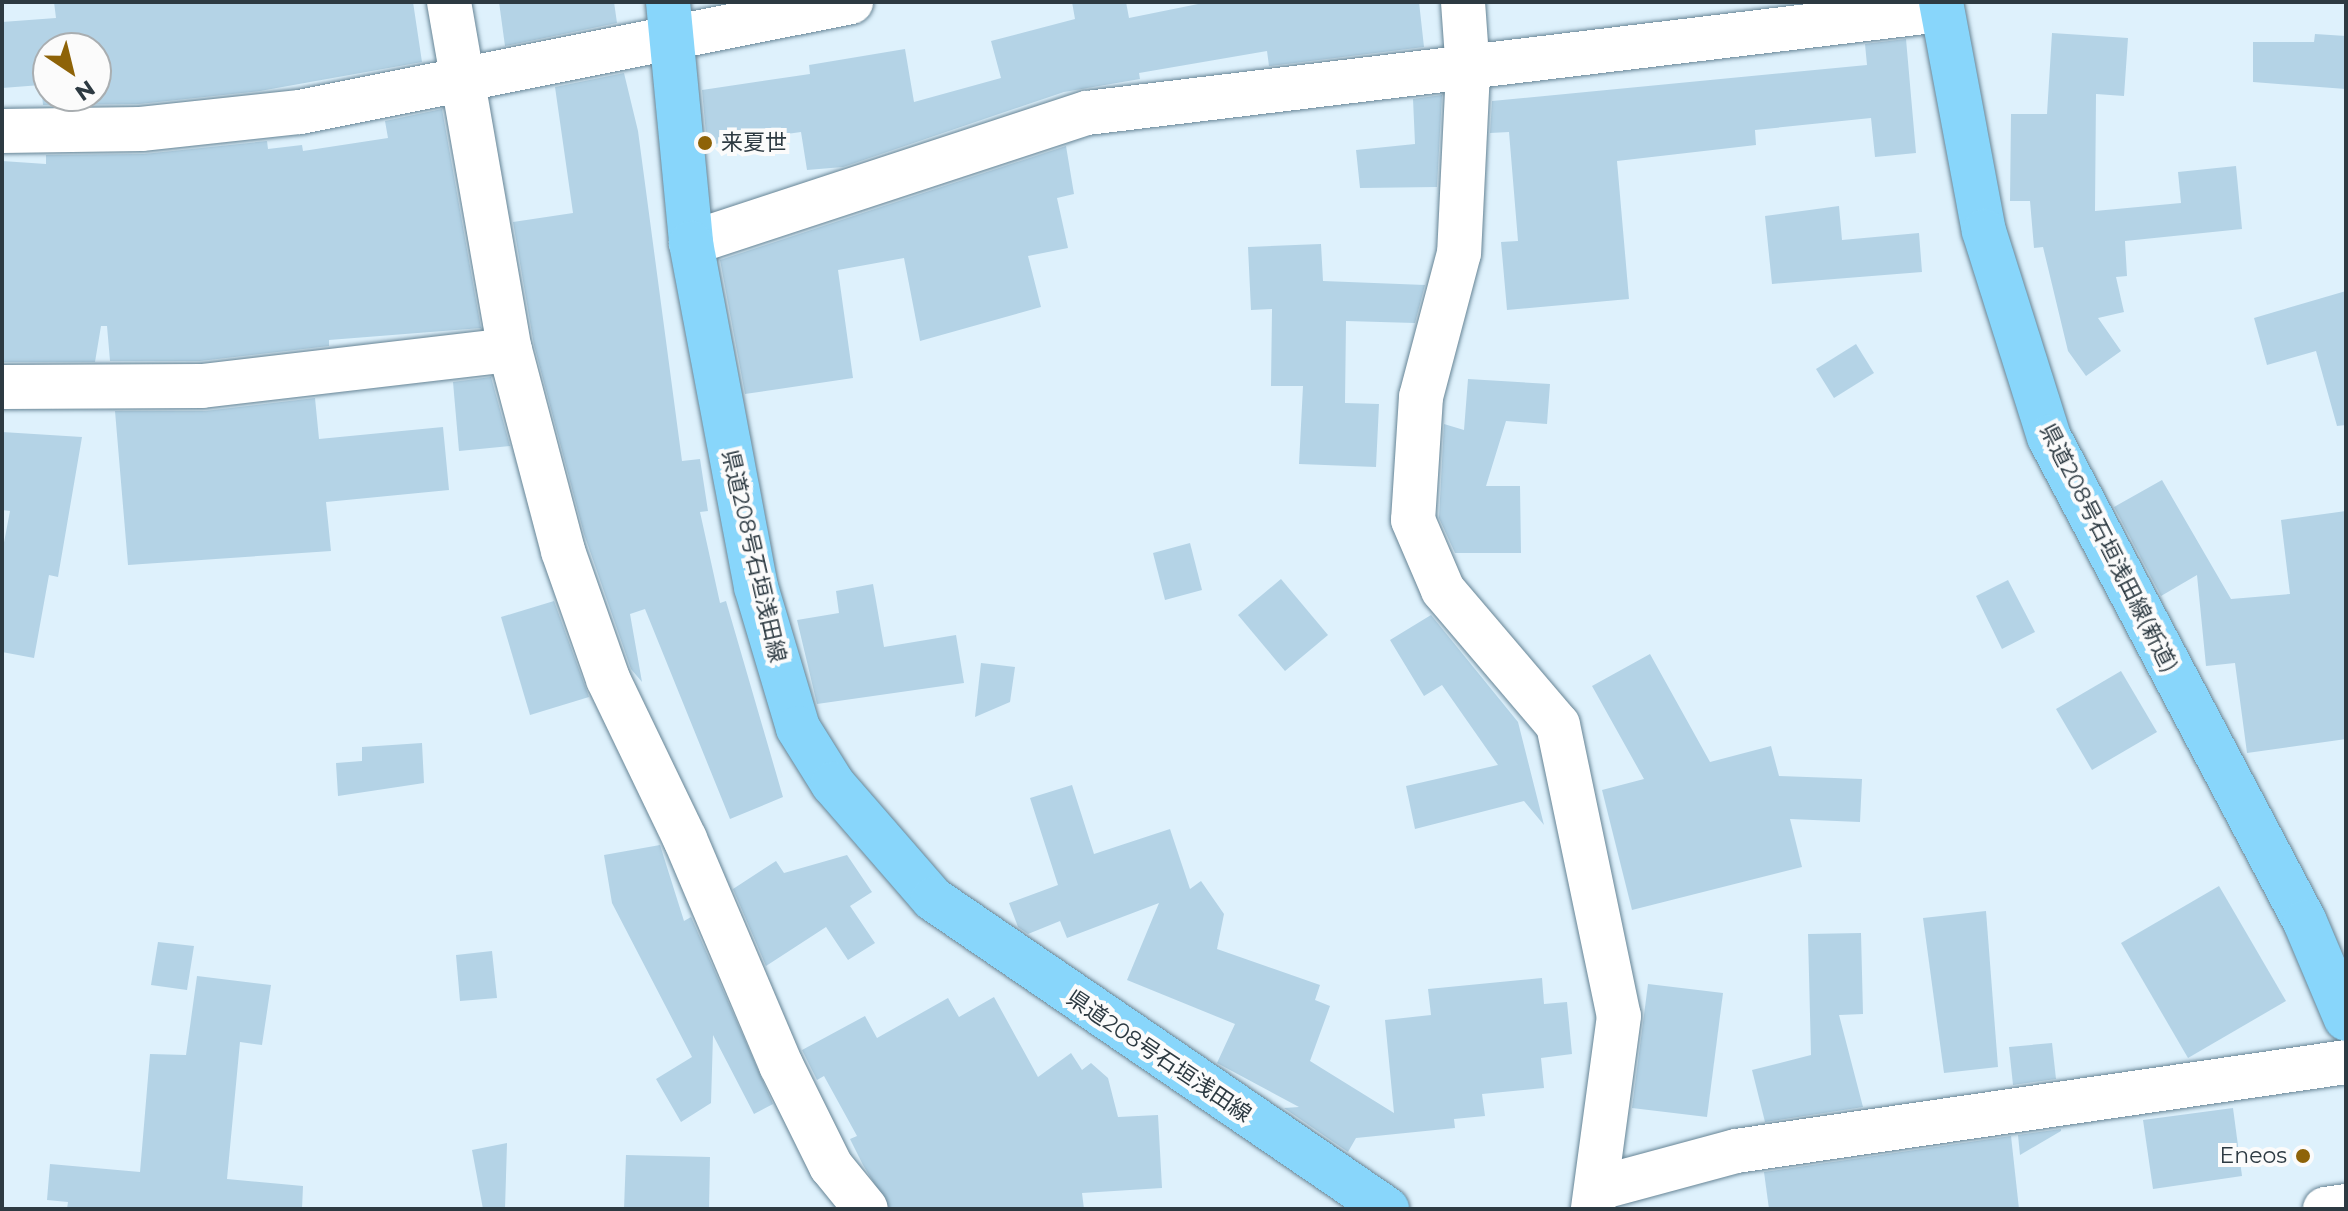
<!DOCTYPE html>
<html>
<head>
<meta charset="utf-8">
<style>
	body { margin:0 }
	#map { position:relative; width:2348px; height:1211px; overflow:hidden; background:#def1fc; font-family:Montserrat,"Noto Sans JP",sans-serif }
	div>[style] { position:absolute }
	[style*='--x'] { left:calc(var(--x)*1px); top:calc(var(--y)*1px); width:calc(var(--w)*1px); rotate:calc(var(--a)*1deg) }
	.building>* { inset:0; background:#b4d3e6 }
	.roads { filter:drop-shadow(0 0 2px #668495) drop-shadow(0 0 2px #668495) }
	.minor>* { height:44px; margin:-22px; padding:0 22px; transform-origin:22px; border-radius:22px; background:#fff }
	.major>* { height:44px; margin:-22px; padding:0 22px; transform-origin:22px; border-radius:22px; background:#88d6fb }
	.dots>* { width:22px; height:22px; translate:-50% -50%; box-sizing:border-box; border:4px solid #fbfbfb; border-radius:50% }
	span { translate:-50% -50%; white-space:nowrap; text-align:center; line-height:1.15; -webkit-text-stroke:8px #fbfbfb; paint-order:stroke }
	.poi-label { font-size:22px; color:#2d3a42 }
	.left { translate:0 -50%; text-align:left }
	.right { translate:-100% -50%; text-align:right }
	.street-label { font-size:22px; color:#2d3a42 }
	.frame { position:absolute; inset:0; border:4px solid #2d3a42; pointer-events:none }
	.north { position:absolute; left:32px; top:32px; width:80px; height:80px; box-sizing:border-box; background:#fbfbfb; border:2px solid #a9aeb1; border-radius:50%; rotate:145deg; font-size:22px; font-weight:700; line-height:32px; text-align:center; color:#2d3a42 }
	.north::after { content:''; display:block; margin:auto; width:28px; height:36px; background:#8e6308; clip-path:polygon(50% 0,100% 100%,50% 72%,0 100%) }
</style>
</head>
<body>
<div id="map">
	<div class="building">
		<div style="clip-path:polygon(evenodd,54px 2px,413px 2px,422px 62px,260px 91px,139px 104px,43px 105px,41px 85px,2px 88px,2px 22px,56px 18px,54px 2px,48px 48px,96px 48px,96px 96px,48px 96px,48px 48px)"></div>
		<div style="clip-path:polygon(499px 2px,614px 2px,617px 23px,505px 46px)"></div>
		<div style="clip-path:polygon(1072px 2px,1126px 2px,1129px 18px,1208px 2px,1419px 2px,1424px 47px,1269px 66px,1267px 51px,1139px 73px,1140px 79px,1064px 92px,843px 167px,807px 170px,801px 132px,707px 145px,702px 90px,810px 74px,809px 65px,905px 49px,914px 102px,1001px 78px,991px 41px,1075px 19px)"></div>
		<div style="clip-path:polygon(2052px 33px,2128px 38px,2124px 96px,2096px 94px,2095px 211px,2181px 203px,2178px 172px,2236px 166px,2242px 229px,2125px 241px,2127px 276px,2116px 277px,2124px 312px,2098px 318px,2121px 351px,2086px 376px,2068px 351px,2043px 247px,2034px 248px,2030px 201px,2010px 201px,2011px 114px,2047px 114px)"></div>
		<div style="clip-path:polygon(2315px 34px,2346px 36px,2346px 89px,2253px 82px,2253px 42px,2314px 42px)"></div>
		<div style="clip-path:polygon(1906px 39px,1916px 153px,1875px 157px,1871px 118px,1755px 130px,1756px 145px,1617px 161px,1629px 299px,1507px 310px,1501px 242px,1518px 241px,1509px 132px,1490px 133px,1492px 101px,1867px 65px,1865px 44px)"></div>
		<div style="clip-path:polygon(624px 73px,638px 131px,682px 461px,700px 459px,708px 511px,700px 512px,720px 603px,726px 601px,783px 797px,730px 819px,645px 609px,630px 614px,642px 682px,631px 669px,584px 534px,534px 345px,513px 222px,573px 213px,555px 87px)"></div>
		<div style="clip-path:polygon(1442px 95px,1437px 187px,1360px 188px,1356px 150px,1415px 144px,1413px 99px)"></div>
		<div style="clip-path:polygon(442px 109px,481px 328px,329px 340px,329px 346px,200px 361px,110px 361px,107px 326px,101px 326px,95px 362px,2px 362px,2px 161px,46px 164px,46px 155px,144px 154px,267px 141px,268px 149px,302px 145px,303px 151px,388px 138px,385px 121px)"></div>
		<div style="clip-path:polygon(1066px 146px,1074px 194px,1057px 198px,1068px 248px,1028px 256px,1041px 307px,920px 341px,904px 258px,838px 270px,853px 378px,745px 394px,720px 260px)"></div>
		<div style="clip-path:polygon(1839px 206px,1842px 240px,1919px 233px,1922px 272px,1772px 284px,1765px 216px)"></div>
		<div style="clip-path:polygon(1321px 244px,1323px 281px,1425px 285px,1415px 323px,1346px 321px,1345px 403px,1379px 404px,1376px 467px,1299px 464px,1303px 386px,1271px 386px,1272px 309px,1251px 310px,1248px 247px)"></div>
		<div style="clip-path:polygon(2346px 291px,2346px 425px,2337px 426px,2316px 351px,2267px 365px,2254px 318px)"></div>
		<div style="clip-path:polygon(1856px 344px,1874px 373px,1834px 398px,1816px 369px)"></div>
		<div style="clip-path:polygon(491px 377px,510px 446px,459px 451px,453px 382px)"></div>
		<div style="clip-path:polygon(1468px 379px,1550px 384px,1547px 424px,1506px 421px,1486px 486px,1520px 486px,1521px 553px,1455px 553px,1439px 518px,1444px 424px,1464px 430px)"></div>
		<div style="clip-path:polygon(315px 398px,319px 439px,443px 427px,449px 490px,326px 502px,331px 551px,128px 565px,115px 411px,205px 411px)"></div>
		<div style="clip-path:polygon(2px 432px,82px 437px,58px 577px,49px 575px,34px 658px,2px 652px,2px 553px,10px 511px,2px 510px)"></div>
		<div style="clip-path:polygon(2162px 480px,2231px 599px,2290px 594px,2281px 520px,2346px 511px,2346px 739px,2247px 753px,2235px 663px,2206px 666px,2197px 575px,2161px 596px,2114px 507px)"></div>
		<div style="clip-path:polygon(1190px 543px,1202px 590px,1165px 600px,1153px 553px)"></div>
		<div style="clip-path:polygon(1281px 579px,1328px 635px,1285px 671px,1238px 615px)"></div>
		<div style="clip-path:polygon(2008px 580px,2035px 632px,2002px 649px,1976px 596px)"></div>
		<div style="clip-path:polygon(873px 584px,884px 647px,956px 635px,964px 683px,817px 704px,797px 620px,839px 613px,836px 591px)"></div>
		<div style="clip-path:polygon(554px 601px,589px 697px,530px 715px,501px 617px)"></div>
		<div style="clip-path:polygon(1431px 615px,1518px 722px,1544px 825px,1524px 801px,1415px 829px,1406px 786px,1498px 765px,1442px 685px,1424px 696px,1390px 640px)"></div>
		<div style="clip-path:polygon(1650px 654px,1710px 762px,1771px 746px,1779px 776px,1862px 779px,1860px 822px,1790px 819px,1802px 867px,1632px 910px,1602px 790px,1644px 779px,1592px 686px)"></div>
		<div style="clip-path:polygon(981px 663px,1015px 667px,1010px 702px,975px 717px)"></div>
		<div style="clip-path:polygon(2121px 671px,2157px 732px,2092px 770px,2056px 709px)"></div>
		<div style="clip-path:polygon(422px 743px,424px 783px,338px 796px,336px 763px,362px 761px,362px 747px)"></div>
		<div style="clip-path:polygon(1072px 785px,1094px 854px,1170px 829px,1190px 889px,1201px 881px,1224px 914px,1217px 949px,1320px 985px,1315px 1000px,1330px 1006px,1310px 1061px,1394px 1113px,1385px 1020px,1431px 1015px,1428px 989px,1542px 978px,1544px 1004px,1567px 1002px,1572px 1054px,1541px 1058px,1544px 1088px,1482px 1094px,1485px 1116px,1454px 1119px,1455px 1128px,1356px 1138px,1348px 1152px,1284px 1108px,1299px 1107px,1217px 1063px,1235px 1024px,1127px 980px,1159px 903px,1067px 938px,1060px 921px,1028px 934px,1018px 927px,1009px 903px,1058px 885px,1030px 798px)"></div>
		<div style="clip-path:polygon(660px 845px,684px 921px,691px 917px,773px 1104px,754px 1114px,713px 1035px,711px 1103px,681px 1122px,656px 1079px,692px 1057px,612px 903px,604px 855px)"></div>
		<div style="clip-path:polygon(847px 855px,872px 892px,850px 906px,875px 943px,848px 960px,826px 927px,766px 966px,733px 889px,776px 861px,784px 873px)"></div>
		<div style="clip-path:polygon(2219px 886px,2286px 1001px,2188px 1058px,2121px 943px)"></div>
		<div style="clip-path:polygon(1986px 911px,1998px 1067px,1944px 1073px,1923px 918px)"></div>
		<div style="clip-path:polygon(1861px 933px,1863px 1014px,1839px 1015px,1863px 1107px,1765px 1122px,1752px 1070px,1811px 1055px,1808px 934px)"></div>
		<div style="clip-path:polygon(158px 942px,194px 946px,187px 990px,151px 985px)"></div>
		<div style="clip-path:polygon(492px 951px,497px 998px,460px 1001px,456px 955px)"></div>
		<div style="clip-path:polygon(197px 976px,271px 985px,262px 1045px,240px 1042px,227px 1179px,303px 1186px,302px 1209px,67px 1209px,68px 1202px,47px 1200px,50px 1164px,140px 1172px,150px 1054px,186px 1055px)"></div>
		<div style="clip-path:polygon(1648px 984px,1723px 993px,1707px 1117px,1632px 1108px)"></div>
		<div style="clip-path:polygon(994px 997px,1038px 1077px,1071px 1053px,1082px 1070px,1091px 1063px,1108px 1078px,1118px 1117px,1158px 1115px,1162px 1188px,1082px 1193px,1084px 1209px,890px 1209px,863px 1165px,850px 1139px,857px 1136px,824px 1076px,817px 1080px,802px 1050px,865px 1016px,877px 1038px,948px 998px,959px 1017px)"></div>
		<div style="clip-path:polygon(2052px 1043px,2056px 1079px,2013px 1085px,2009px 1047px)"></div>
		<div style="clip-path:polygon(2233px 1108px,2242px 1176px,2153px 1189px,2143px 1120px)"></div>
		<div style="clip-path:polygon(2061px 1129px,2061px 1131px,2020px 1155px,2018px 1135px)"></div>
		<div style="clip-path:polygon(2011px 1136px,2019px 1209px,1769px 1209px,1764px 1172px)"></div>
		<div style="clip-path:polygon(507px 1143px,505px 1209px,483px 1209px,472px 1150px)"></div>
		<div style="clip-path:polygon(626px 1155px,710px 1157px,709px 1209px,624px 1209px)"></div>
	</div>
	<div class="roads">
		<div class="minor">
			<div style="--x:449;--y:2;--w:353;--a:80.1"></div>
			<div style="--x:510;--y:350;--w:208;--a:75.2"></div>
			<div style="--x:563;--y:551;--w:136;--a:70.6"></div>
			<div style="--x:608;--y:679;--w:178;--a:64.3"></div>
			<div style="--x:685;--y:839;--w:246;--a:67"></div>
			<div style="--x:781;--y:1065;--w:113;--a:63.7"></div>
			<div style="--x:831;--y:1166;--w:55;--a:50.9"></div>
			<div style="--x:1463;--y:2;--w:69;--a:85.9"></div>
			<div style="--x:1468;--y:71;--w:182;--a:92.8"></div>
			<div style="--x:1459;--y:253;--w:149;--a:104.8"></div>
			<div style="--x:1421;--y:397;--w:123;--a:93.7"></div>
			<div style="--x:1413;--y:520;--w:76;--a:66.8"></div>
			<div style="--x:1443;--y:590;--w:177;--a:49.6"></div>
			<div style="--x:1558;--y:725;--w:297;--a:78.2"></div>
			<div style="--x:1619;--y:1016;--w:195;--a:97.7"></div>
			<div style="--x:2;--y:131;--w:139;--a:-0.8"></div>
			<div style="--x:141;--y:129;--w:160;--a:-6.1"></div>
			<div style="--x:300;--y:112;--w:562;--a:-11.29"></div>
			<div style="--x:691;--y:243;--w:417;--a:-18.2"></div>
			<div style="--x:1087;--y:113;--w:860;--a:-6.88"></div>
			<div style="--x:2;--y:387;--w:200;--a:-0.3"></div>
			<div style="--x:202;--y:386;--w:310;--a:-6.7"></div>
			<div style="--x:1599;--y:1188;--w:142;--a:-15.1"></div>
			<div style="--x:1736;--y:1151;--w:616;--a:-8.3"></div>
			<div style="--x:2325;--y:1209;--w:21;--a:-8"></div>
		</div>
		<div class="major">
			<div style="--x:668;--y:2;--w:242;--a:84.5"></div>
			<div style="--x:691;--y:243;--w:350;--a:79.3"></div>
			<div style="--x:756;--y:587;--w:147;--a:73.4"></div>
			<div style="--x:798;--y:728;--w:66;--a:58"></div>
			<div style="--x:833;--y:784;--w:152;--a:49"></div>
			<div style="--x:933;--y:899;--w:550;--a:34.33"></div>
			<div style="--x:1941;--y:2;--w:233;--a:79.4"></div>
			<div style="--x:1984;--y:231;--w:216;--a:72.5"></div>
			<div style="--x:2049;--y:437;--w:548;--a:62.17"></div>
			<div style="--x:2305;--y:922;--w:105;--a:67.1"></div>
		</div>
	</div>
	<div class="dots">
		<div style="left:705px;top:143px;background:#8e6308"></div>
		<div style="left:2303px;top:1156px;background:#8e6308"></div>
	</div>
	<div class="poi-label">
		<span class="left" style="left:721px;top:143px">来夏世</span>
		<span class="right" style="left:2287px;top:1156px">Eneos</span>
	</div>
	<div class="street-label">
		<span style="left:2109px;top:548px;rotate:63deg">県道208号石垣浅田線(新道)</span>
		<span style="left:754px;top:556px;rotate:77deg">県道208号石垣浅田線</span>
		<span style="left:1159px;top:1056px;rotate:34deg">県道208号石垣浅田線</span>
	</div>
	<div class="frame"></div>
	<div class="north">N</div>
</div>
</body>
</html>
